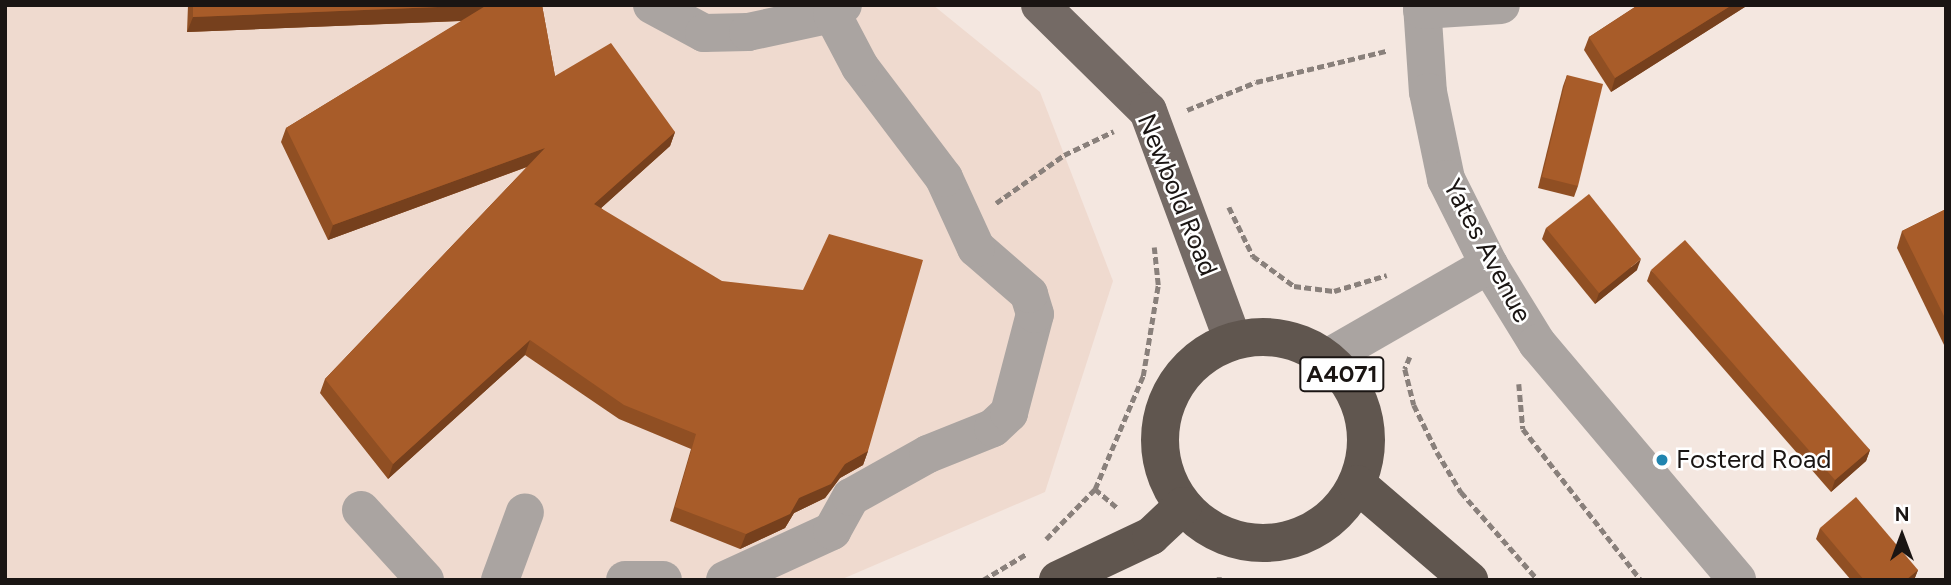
<!DOCTYPE html>
<html>
<head>
<meta charset="utf-8">
<style>
	body { margin:0 }
	#map { position:relative; width:1951px; height:585px; overflow:hidden; background:#f4e7e0; font-family:Figtree,sans-serif }
	div>[style] { position:absolute }
	[style*='--x'] { left:calc(var(--x)*1px); top:calc(var(--y)*1px); width:calc(var(--w)*1px); rotate:calc(var(--a)*1deg) }
	.built>* { inset:0; background:#efdacf }
	.path>* { height:4.5px; margin-top:-2.25px; transform-origin:0; background:repeating-linear-gradient(90deg,#89807b 0 7px,transparent 0 10.5px) }
	.minor>* { height:38px; margin:-19px; padding:0 19px; transform-origin:19px; border-radius:19px; background:#aaa4a1 }
	.major>* { height:38px; margin:-19px; padding:0 19px; transform-origin:19px; border-radius:19px; background:#746a65 }
	.highway>* { height:38px; margin:-19px; padding:0 19px; transform-origin:19px; border-radius:19px; background:#60564f }
	.highway>.ring { margin:-19px; padding:0; box-sizing:content-box; background:none; border:38px solid #60564f; border-radius:50% }
	.wall>* { inset:0; background:#904f23 }
	.shaded-wall>* { inset:0; background:#76401d }
	.building>* { inset:0; background:#a85c29 }
	.dots>* { width:19px; height:19px; translate:-50% -50%; box-sizing:border-box; border:4px solid #fff; border-radius:50% }
	span { translate:-50% -50%; white-space:nowrap; text-align:center; line-height:1.15; -webkit-text-stroke:5px #fff; paint-order:stroke }
	.shield-label span { padding:2px 5px; background:#fff; border:2px solid; border-radius:5px; -webkit-text-stroke-width:0 }
	.shield-label { font-size:24px; color:#1a1513; font-weight:700 }
	.street-label { font-size:26px; color:#1a1513 }
	.poi-label { font-size:26px; color:#1a1513 }
	.left { translate:0 -50%; text-align:left }
	.frame { position:absolute; inset:0; border:7px solid #1a1513; pointer-events:none }
	.north { position:absolute; left:1867px; top:501px; width:70px; height:70px; -webkit-text-stroke:5px #fff; paint-order:stroke; rotate:0deg; font-size:19px; font-weight:700; line-height:28px; text-align:center; color:#1a1513 }
	.north::after { content:''; display:block; margin:auto; width:24px; height:32px; background:#1a1513; clip-path:polygon(50% 0,100% 100%,50% 72%,0 100%) }
</style>
</head>
<body>
<div id="map">
	<div class="built">
		<div style="clip-path:polygon(5px 5px,933px 5px,1040px 92px,1113px 281px,1045px 492px,840px 580px,5px 580px)"></div>
	</div>
	<div class="path">
		<div style="--x:1187;--y:110;--w:74;--a:-22.1"></div>
		<div style="--x:1256;--y:82;--w:134;--a:-13.4"></div>
		<div style="--x:996;--y:203;--w:83;--a:-35.2"></div>
		<div style="--x:1064;--y:155;--w:55;--a:-25.6"></div>
		<div style="--x:1229;--y:207;--w:55;--a:63.9"></div>
		<div style="--x:1253;--y:256;--w:51;--a:36.2"></div>
		<div style="--x:1294;--y:286;--w:40;--a:7.1"></div>
		<div style="--x:1334;--y:291;--w:55;--a:-16.8"></div>
		<div style="--x:1410;--y:357;--w:13;--a:113"></div>
		<div style="--x:1405;--y:369;--w:37;--a:76"></div>
		<div style="--x:1414;--y:405;--w:52;--a:63.9"></div>
		<div style="--x:1437;--y:452;--w:47;--a:59"></div>
		<div style="--x:1461;--y:492;--w:117;--a:48.8"></div>
		<div style="--x:1519;--y:384;--w:45;--a:84.9"></div>
		<div style="--x:1523;--y:429;--w:192;--a:52"></div>
		<div style="--x:1095;--y:489;--w:31;--a:40"></div>
		<div style="--x:1046;--y:539;--w:70;--a:-45.6"></div>
		<div style="--x:1095;--y:489;--w:123;--a:-67"></div>
		<div style="--x:1143;--y:376;--w:92;--a:-80.6"></div>
		<div style="--x:1158;--y:285;--w:38;--a:-96"></div>
		<div style="--x:983;--y:580;--w:52;--a:-31"></div>
		<div style="--x:1219;--y:580;--w:3;--a:-90"></div>
	</div>
	<div class="minor">
		<div style="--x:652;--y:5;--w:59;--a:28.3"></div>
		<div style="--x:704;--y:33;--w:44;--a:-1.3"></div>
		<div style="--x:748;--y:32;--w:86;--a:-12.1"></div>
		<div style="--x:832;--y:14;--w:14;--a:-39"></div>
		<div style="--x:1422;--y:5;--w:87;--a:86.1"></div>
		<div style="--x:1428;--y:92;--w:89;--a:78.3"></div>
		<div style="--x:1446;--y:179;--w:96;--a:63.4"></div>
		<div style="--x:1489;--y:265;--w:92;--a:58.4"></div>
		<div style="--x:1537;--y:343;--w:310;--a:49.8"></div>
		<div style="--x:1422;--y:10;--w:79;--a:-3.6"></div>
		<div style="--x:1327;--y:358;--w:187;--a:-29.9"></div>
		<div style="--x:361;--y:510;--w:95;--a:47.6"></div>
		<div style="--x:500;--y:580;--w:72;--a:-69.8"></div>
		<div style="--x:625;--y:580;--w:38;--a:0"></div>
		<div style="--x:725;--y:580;--w:118;--a:-24.6"></div>
		<div style="--x:832;--y:531;--w:39;--a:-61"></div>
		<div style="--x:851;--y:497;--w:88;--a:-29.2"></div>
		<div style="--x:928;--y:454;--w:70;--a:-21.8"></div>
		<div style="--x:993;--y:428;--w:22;--a:-43"></div>
		<div style="--x:1009;--y:413;--w:102;--a:-75.3"></div>
		<div style="--x:1035;--y:314;--w:21;--a:-107"></div>
		<div style="--x:1029;--y:294;--w:70;--a:-139"></div>
		<div style="--x:976;--y:248;--w:77;--a:-114.6"></div>
		<div style="--x:944;--y:178;--w:139;--a:-127.1"></div>
		<div style="--x:860;--y:67;--w:60;--a:-117.8"></div>
	</div>
	<div class="major">
		<div style="--x:1040;--y:5;--w:151;--a:44.5"></div>
		<div style="--x:1148;--y:111;--w:245;--a:69.7"></div>
	</div>
	<div class="highway">
		<div class="ring" style="left:1160px;top:337px;width:168px;height:168px"></div>
		<div style="--x:1357;--y:484;--w:148;--a:40.6"></div>
		<div style="--x:1058;--y:580;--w:103;--a:-25.3"></div>
		<div style="--x:1151;--y:536;--w:44;--a:-43.2"></div>
	</div>
	<div class="wall">
		<div style="clip-path:polygon(188px 5px,542px 5px,555px 76px,675px 132px,670px 146px,601px 208px,868px 451px,863px 465px,840px 478px,825px 498px,794px 513px,785px 528px,740px 549px,670px 521px,691px 449px,619px 419px,525px 355px,388px 479px,320px 393px,325px 379px,527px 167px,328px 240px,281px 142px,286px 128px,462px 21px,187px 32px)"></div>
		<div style="clip-path:polygon(1638px 5px,1748px 5px,1611px 92px,1584px 50px,1589px 37px)"></div>
		<div style="clip-path:polygon(1567px 75px,1578px 186px,1574px 197px,1538px 188px,1563px 86px)"></div>
		<div style="clip-path:polygon(1946px 209px,1946px 349px,1897px 248px,1902px 231px)"></div>
		<div style="clip-path:polygon(1546px 228px,1637px 270px,1595px 304px,1542px 239px)"></div>
		<div style="clip-path:polygon(1651px 270px,1870px 450px,1866px 461px,1831px 492px,1647px 281px)"></div>
		<div style="clip-path:polygon(1820px 528px,1918px 570px,1914px 580px,1851px 580px,1816px 539px)"></div>
	</div>
	<div class="shaded-wall">
		<div style="clip-path:polygon(487px 5px,482px 20px,187px 32px,193px 17px)"></div>
		<div style="clip-path:polygon(1732px 5px,1748px 5px,1611px 92px,1615px 78px)"></div>
		<div style="clip-path:polygon(675px 132px,670px 146px,589px 219px,594px 204px)"></div>
		<div style="clip-path:polygon(545px 148px,540px 162px,328px 240px,333px 225px)"></div>
		<div style="clip-path:polygon(1641px 259px,1637px 270px,1595px 304px,1599px 293px)"></div>
		<div style="clip-path:polygon(530px 340px,525px 355px,388px 479px,393px 464px)"></div>
		<div style="clip-path:polygon(1870px 450px,1866px 461px,1831px 492px,1835px 480px)"></div>
		<div style="clip-path:polygon(868px 451px,863px 465px,840px 478px,825px 498px,794px 513px,785px 528px,740px 549px,746px 534px,799px 498px,845px 464px)"></div>
		<div style="clip-path:polygon(1918px 570px,1914px 580px,1906px 580px)"></div>
	</div>
	<div class="building">
		<div style="clip-path:polygon(193px 5px,542px 5px,555px 76px,611px 43px,675px 132px,594px 204px,722px 281px,803px 290px,829px 234px,923px 260px,868px 451px,845px 464px,831px 484px,799px 498px,790px 514px,746px 534px,675px 507px,696px 434px,624px 405px,530px 340px,393px 464px,325px 379px,545px 148px,333px 225px,286px 128px,487px 5px,193px 17px)"></div>
		<div style="clip-path:polygon(1638px 5px,1732px 5px,1615px 78px,1589px 37px)"></div>
		<div style="clip-path:polygon(1567px 75px,1603px 84px,1578px 186px,1542px 177px)"></div>
		<div style="clip-path:polygon(1589px 194px,1641px 259px,1599px 293px,1546px 228px)"></div>
		<div style="clip-path:polygon(1946px 209px,1946px 320px,1902px 231px)"></div>
		<div style="clip-path:polygon(1685px 240px,1870px 450px,1835px 480px,1651px 270px)"></div>
		<div style="clip-path:polygon(1856px 497px,1918px 570px,1906px 580px,1864px 580px,1820px 528px)"></div>
	</div>
	<div class="dots">
		<div style="left:1662px;top:460px;background:#2084af"></div>
	</div>
	<div class="shield-label">
		<span style="left:1342px;top:374px">A4071</span>
	</div>
	<div class="street-label">
		<span style="left:1177px;top:195px;rotate:68deg">Newbold Road</span>
		<span style="left:1487px;top:251px;rotate:62deg">Yates Avenue</span>
	</div>
	<div class="poi-label">
		<span class="left" style="left:1676px;top:460px">Fosterd Road</span>
	</div>
	<div class="frame"></div>
	<div class="north">N</div>
</div>
</body>
</html>
